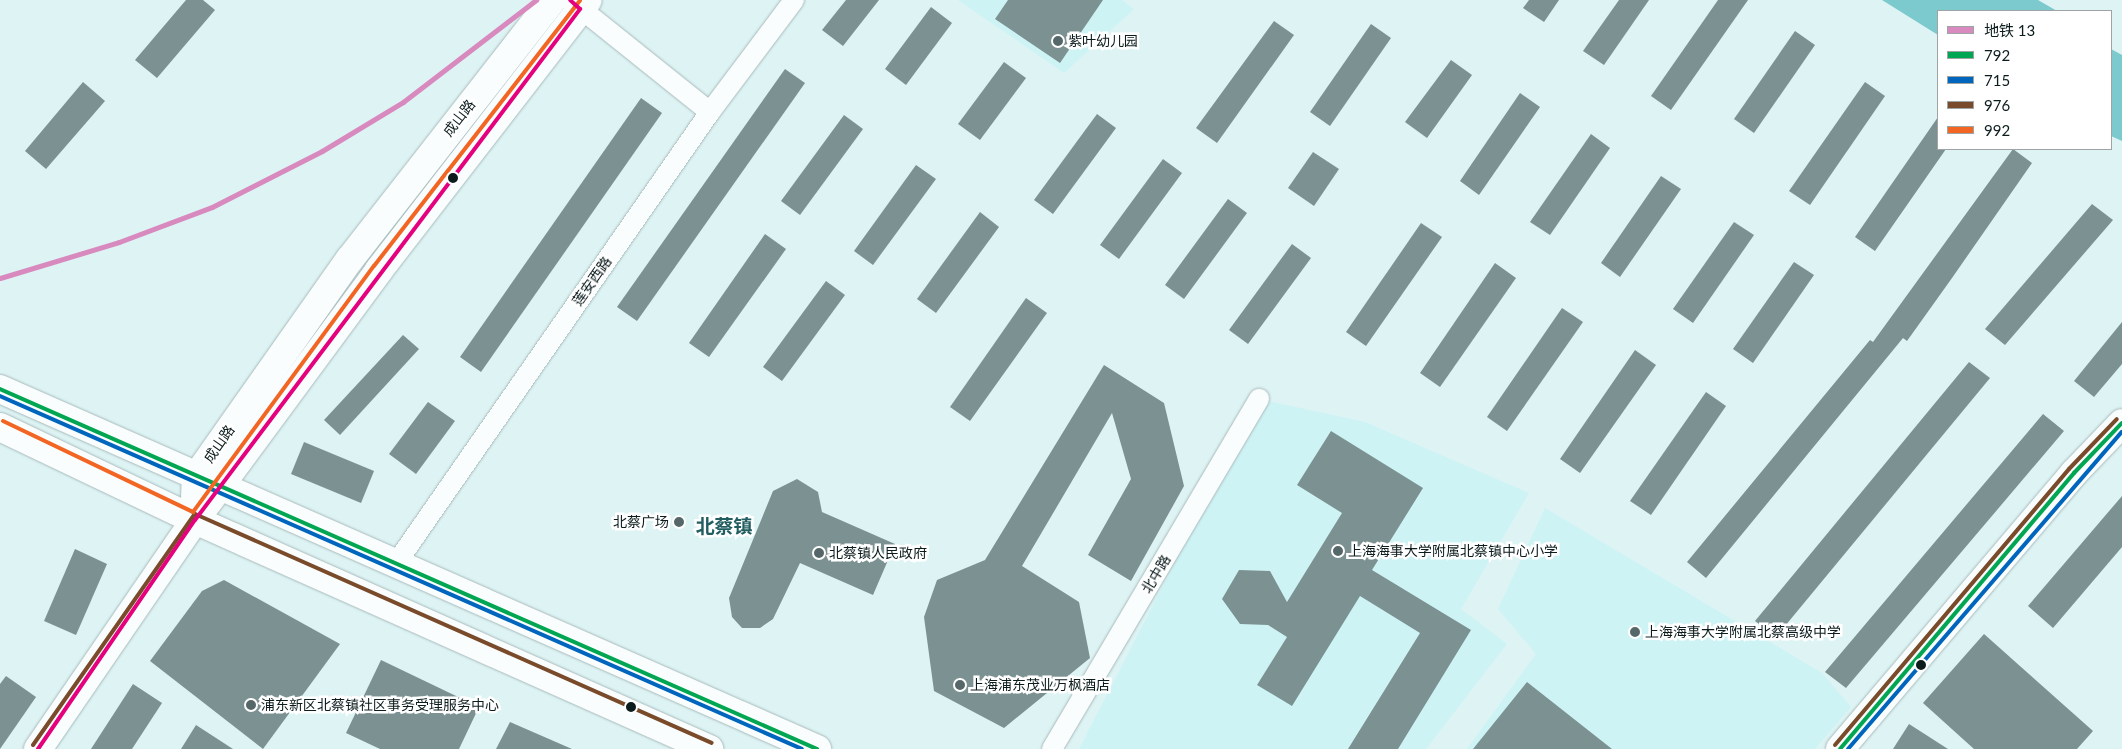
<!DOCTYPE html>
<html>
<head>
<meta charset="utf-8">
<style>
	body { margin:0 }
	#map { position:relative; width:2122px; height:749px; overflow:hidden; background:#ddf3f4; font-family:Lato,"Noto Sans SC",sans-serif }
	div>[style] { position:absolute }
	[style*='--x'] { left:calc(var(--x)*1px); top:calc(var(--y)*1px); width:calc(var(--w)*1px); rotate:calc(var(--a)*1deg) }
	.built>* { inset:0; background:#cef3f5 }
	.water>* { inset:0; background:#7ccacd }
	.building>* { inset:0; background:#7c9191 }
	.roads { filter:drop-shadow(0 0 1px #a9babb) drop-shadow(0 0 1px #a9babb) }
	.street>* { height:20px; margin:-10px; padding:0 10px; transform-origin:10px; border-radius:10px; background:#fafdfd }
	.secondary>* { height:28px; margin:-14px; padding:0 14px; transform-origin:14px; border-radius:14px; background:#fafdfd }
	.primary>* { height:28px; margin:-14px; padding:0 14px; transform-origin:14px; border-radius:14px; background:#fafdfd }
	.bus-1>* { height:4px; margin:-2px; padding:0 2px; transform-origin:2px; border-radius:2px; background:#00a651 }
	.bus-2>* { height:4px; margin:-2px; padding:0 2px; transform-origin:2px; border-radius:2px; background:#0065bd }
	.bus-3>* { height:4px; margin:-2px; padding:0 2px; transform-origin:2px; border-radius:2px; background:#7a4b2a }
	.bus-4>* { height:4px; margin:-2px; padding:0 2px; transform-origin:2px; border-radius:2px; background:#f26522 }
	.bus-5>* { height:4px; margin:-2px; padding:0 2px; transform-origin:2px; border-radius:2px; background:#e5007d }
	.metro-1>* { height:5px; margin:-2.5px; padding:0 2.5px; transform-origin:2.5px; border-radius:2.5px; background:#d889bd }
	.dots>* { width:14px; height:14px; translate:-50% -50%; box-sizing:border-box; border:2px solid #fff; border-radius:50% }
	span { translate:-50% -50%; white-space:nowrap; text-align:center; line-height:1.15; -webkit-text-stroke:5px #fff; paint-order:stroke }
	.poi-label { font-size:14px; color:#0c1b1c }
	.left { translate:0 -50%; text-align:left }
	.right { translate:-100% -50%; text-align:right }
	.street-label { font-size:14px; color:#0c1b1c }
	.district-label { font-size:19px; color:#225d5f; font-weight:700 }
	.legend { position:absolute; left:1937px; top:10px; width:175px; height:140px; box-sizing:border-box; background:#fff; border:1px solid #9ea4a4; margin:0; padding:6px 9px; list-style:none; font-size:15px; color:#0c1b1c }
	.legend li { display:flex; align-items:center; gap:10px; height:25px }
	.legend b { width:25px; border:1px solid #9ea4a4 }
</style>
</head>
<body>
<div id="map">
	<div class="built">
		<div style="clip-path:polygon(958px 0,1122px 0,1134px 9px,1064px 73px)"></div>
		<div style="clip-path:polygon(1259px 399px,1365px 422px,1529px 493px,1461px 609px,1507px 644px,1426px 749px,1079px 749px)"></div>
		<div style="clip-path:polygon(1545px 508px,1822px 673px,1851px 707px,1815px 749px,1467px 749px,1536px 654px,1498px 609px)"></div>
	</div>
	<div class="water">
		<div style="clip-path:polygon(1882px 0,2038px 0,2057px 11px,1938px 11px,1938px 35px)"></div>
		<div style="clip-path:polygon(2111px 49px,2122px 55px,2122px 141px,2111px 136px)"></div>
	</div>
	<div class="building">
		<div style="clip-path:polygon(186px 0,203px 0,215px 10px,157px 78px,135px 60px)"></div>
		<div style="clip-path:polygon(846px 0,879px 0,843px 46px,822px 30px)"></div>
		<div style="clip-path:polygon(1008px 0,1103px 0,1060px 63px,995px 19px)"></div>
		<div style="clip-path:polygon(1529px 0,1559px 0,1544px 22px,1523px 8px)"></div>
		<div style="clip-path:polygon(1619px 0,1649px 0,1604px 65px,1583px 51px)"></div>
		<div style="clip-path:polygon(1718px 0,1748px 0,1671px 110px,1651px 96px)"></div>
		<div style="clip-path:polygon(931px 7px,952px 23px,906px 85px,885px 69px)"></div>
		<div style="clip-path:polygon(1274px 21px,1294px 35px,1217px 143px,1196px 128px)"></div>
		<div style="clip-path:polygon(1371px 24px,1391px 38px,1330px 126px,1310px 112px)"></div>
		<div style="clip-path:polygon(1795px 31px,1815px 45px,1754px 133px,1734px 119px)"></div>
		<div style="clip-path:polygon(1451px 60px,1472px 75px,1427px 138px,1405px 122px)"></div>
		<div style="clip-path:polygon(1004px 62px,1026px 78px,980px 140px,958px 124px)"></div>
		<div style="clip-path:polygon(785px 69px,805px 83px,637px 321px,617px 307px)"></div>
		<div style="clip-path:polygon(83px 82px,105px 101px,46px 169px,25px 151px)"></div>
		<div style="clip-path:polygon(1865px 82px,1885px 96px,1810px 205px,1789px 191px)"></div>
		<div style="clip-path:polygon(1520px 93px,1540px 107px,1479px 195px,1460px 181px)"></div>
		<div style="clip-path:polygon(641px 98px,662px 113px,481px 372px,460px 357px)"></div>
		<div style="clip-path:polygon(1097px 114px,1116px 128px,1053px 214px,1034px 200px)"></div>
		<div style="clip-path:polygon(844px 115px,863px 129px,800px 215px,781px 201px)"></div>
		<div style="clip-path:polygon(1938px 117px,1938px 149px,1946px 149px,1875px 251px,1855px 237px)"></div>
		<div style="clip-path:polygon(1591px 134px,1610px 148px,1550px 235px,1530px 222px)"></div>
		<div style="clip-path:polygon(2013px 149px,2032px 163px,1952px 278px,1907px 341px,1903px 338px,1706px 578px,1687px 562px,1870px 340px,1873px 342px)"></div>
		<div style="clip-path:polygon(1313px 152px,1339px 169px,1314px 206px,1288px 188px)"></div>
		<div style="clip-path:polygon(1163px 159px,1182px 173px,1119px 259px,1100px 245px)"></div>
		<div style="clip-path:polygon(916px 165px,936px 179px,873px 265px,854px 251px)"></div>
		<div style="clip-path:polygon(1661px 176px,1681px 189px,1620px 277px,1601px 263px)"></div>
		<div style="clip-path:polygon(1228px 199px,1247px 213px,1184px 299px,1165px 285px)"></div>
		<div style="clip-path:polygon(2092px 204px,2113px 220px,2005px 345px,1985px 329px)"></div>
		<div style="clip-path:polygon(980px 212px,999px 227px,936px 313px,917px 299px)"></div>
		<div style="clip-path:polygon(1734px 222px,1754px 235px,1693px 323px,1673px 309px)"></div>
		<div style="clip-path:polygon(1421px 223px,1442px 237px,1366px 346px,1346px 332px)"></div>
		<div style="clip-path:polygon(765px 234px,786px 249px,709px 357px,689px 343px)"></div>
		<div style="clip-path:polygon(1292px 244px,1311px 258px,1248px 344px,1229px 330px)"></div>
		<div style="clip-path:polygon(1794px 262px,1814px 275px,1753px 363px,1733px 349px)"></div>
		<div style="clip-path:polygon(1495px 263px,1516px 278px,1440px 387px,1420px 373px)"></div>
		<div style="clip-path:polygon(826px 281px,845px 295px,782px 381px,763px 367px)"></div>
		<div style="clip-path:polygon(1026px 298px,1047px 313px,970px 421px,950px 407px)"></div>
		<div style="clip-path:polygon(1562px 308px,1583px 322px,1507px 431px,1487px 417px)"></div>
		<div style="clip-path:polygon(2122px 322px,2122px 364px,2094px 397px,2074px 381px)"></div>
		<div style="clip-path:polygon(403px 335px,419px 349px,340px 435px,324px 420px)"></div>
		<div style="clip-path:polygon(1635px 350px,1656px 365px,1580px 473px,1560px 459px)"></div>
		<div style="clip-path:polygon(1969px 362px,1990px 378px,1776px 637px,1755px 621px)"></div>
		<div style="clip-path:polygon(1104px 365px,1164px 403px,1184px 486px,1131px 581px,1088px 555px,1131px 479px,1112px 413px,1022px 566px,1079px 602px,1090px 658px,1004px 728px,934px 691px,924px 617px,937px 580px,985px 560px)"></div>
		<div style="clip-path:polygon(1706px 392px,1726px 406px,1651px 515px,1630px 501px)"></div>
		<div style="clip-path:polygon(428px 402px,455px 421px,416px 474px,389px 454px)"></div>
		<div style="clip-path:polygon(2043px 414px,2064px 431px,1846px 688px,1825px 672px)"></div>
		<div style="clip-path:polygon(1331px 431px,1423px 488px,1372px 570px,1471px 630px,1398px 749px,1348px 749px,1420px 633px,1360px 596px,1292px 706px,1257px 685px,1287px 637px,1268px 625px,1240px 624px,1222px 599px,1239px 570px,1270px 571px,1287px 602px,1342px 513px,1297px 485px)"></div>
		<div style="clip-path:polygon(304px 442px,374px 471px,361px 503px,291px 474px)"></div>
		<div style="clip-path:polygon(797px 479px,818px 492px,822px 512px,895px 544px,873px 595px,800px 563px,773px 619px,760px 628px,742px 628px,732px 617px,729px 598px,773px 491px)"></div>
		<div style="clip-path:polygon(2122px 496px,2122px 547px,2053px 628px,2028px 606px)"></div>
		<div style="clip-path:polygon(75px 549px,107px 564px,76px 635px,44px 621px)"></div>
		<div style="clip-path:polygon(224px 580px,340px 644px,263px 749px,150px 661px,202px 591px)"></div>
		<div style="clip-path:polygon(1984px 634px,2093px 731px,2077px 749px,1974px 749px,1923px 703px)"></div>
		<div style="clip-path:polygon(381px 660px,479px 707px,459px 749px,380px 749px,346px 733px)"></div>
		<div style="clip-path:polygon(6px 676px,36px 697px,0 749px,0 684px)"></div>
		<div style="clip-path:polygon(1527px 682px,1612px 749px,1473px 749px)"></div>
		<div style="clip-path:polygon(133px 684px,162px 703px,132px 749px,91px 749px)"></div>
		<div style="clip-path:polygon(510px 722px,572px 749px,496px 749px)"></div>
		<div style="clip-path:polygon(1909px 724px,1948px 749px,1893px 749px)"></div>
		<div style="clip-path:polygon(196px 725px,233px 749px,181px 749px)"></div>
	</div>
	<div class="roads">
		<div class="street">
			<div style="--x:570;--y:0;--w:179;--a:38.7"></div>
			<div style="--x:395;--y:565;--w:552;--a:-55.19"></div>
			<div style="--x:710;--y:112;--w:140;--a:-53.1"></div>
			<div style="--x:1052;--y:749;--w:407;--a:-59.4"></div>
		</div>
		<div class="secondary">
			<div style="--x:195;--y:500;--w:23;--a:-88"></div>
			<div style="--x:196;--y:477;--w:267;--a:-54.8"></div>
			<div style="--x:350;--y:259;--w:328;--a:-52"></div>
			<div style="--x:38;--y:749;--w:278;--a:-55.6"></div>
			<div style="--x:195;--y:520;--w:310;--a:-53.6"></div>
			<div style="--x:379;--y:270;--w:341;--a:-52.3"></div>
			<div style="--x:1840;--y:749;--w:362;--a:-49.7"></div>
			<div style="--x:2074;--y:473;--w:69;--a:-46.2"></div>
		</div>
		<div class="primary">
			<div style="--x:0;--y:389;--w:893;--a:23.78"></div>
			<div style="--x:0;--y:427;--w:216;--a:25.5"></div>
			<div style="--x:195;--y:520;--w:563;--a:24.01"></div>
		</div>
	</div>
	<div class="bus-1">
		<div style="--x:0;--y:389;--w:893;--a:23.78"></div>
		<div style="--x:1840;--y:749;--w:362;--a:-49.7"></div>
		<div style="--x:2074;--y:473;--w:69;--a:-46.2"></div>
	</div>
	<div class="bus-2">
		<div style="--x:0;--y:396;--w:876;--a:23.76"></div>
		<div style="--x:1848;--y:749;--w:419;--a:-49.2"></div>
	</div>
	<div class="bus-3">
		<div style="--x:33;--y:745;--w:282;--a:-55"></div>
		<div style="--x:195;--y:514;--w:565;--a:23.89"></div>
		<div style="--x:1835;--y:745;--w:362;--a:-49.7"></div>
		<div style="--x:2069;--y:469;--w:69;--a:-46.2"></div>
	</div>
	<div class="bus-4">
		<div style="--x:3;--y:421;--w:211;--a:25.6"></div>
		<div style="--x:193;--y:512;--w:305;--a:-53.7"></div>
		<div style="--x:374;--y:266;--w:336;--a:-52.2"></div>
	</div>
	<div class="bus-5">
		<div style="--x:38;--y:749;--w:278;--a:-55.6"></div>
		<div style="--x:195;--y:520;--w:640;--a:-53"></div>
		<div style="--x:580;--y:9;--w:13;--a:-138"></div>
	</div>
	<div class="metro-1">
		<div style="--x:0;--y:278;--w:124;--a:-16.8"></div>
		<div style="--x:119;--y:242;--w:99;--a:-20.6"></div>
		<div style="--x:212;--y:207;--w:123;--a:-27"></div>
		<div style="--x:322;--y:151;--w:95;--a:-31.2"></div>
		<div style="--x:403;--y:102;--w:168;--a:-37.5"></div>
	</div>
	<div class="dots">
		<div style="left:1058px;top:41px;background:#556768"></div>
		<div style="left:453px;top:178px;background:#0c1b1c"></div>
		<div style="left:679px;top:522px;background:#556768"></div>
		<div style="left:1338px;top:551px;background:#556768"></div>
		<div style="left:819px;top:553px;background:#556768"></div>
		<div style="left:1635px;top:632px;background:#556768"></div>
		<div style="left:1921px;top:665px;background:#0c1b1c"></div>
		<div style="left:960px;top:685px;background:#556768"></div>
		<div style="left:251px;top:705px;background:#556768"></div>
		<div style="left:631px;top:707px;background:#0c1b1c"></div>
	</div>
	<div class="poi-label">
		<span class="left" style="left:1068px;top:41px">紫叶幼儿园</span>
		<span class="right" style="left:669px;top:522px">北蔡广场</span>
		<span class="left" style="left:1348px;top:551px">上海海事大学附属北蔡镇中心小学</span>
		<span class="left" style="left:829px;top:553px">北蔡镇人民政府</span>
		<span class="left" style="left:1645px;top:632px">上海海事大学附属北蔡高级中学</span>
		<span class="left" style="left:970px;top:685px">上海浦东茂业万枫酒店</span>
		<span class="left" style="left:261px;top:705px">浦东新区北蔡镇社区事务受理服务中心</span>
	</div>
	<div class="street-label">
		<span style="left:459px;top:118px;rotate:-52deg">成山路</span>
		<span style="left:592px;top:281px;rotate:-55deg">莲安西路</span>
		<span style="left:219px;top:444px;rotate:-55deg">成山路</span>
		<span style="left:1156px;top:574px;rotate:-59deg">北中路</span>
	</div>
	<div class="district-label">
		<span style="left:724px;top:526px">北蔡镇</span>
	</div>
	<ul class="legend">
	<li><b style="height:6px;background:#d889bd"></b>地铁 13</li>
	<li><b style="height:6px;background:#00a651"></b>792</li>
	<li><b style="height:6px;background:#0065bd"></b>715</li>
	<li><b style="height:6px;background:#7a4b2a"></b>976</li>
	<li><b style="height:6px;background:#f26522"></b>992</li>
	</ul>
</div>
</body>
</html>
